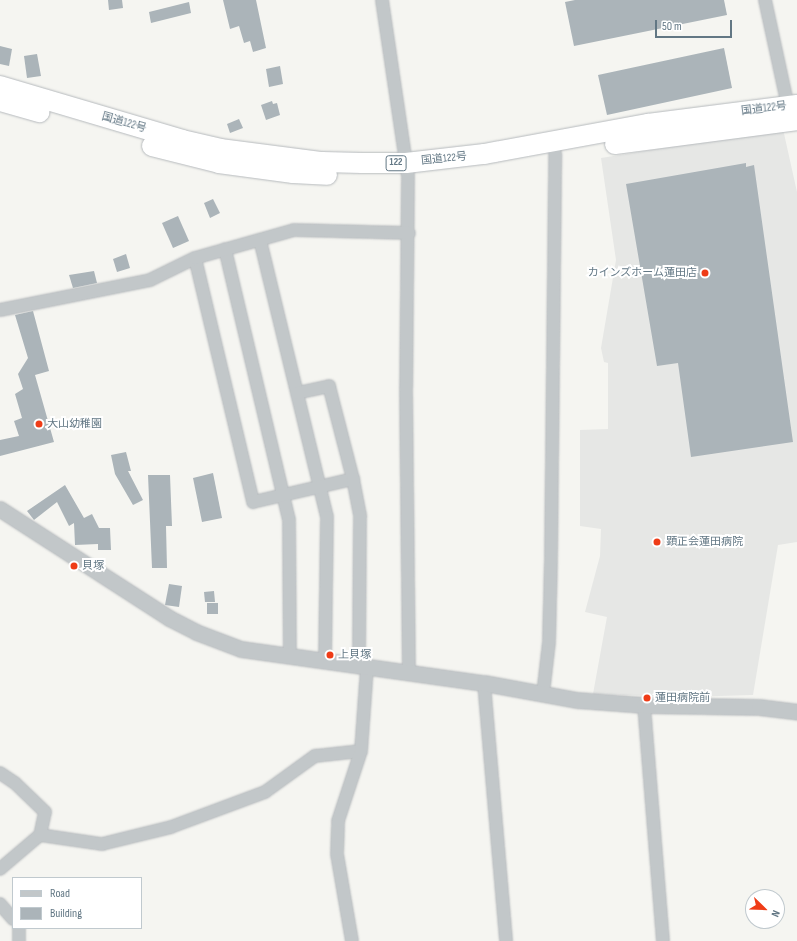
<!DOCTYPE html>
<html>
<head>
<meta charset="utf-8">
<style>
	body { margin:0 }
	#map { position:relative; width:797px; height:941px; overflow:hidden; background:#f5f5f1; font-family:"Sofia Sans Condensed","Noto Sans JP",sans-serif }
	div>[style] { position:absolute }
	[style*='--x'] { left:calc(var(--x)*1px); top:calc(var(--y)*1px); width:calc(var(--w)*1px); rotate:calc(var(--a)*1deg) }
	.built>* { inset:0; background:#e6e7e5 }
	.building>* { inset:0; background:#abb4b9 }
	.roads { filter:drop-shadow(0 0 1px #b6babd) drop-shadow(0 0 1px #b6babd) }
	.minor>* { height:12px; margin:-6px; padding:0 6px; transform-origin:6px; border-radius:6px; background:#c2c7c9 }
	.tertiary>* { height:15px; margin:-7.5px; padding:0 7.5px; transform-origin:7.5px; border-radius:7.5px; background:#c2c7c9 }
	.trunk>* { height:20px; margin:-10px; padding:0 10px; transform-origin:10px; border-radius:10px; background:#fff }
	.dots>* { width:11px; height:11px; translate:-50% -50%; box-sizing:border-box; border:2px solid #fff; border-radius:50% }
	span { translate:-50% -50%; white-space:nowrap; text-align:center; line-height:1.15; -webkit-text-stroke:4px #fff; paint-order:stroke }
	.shield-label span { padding:1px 3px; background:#fff; border:1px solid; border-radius:3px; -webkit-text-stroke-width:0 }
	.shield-label { font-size:10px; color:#627784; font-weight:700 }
	.street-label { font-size:11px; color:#627784 }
	.poi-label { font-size:11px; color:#627784 }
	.right { translate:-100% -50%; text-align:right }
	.left { translate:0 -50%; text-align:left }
	.legend { position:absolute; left:12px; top:877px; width:130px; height:52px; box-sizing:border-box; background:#fff; border:1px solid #c0c9ce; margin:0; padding:5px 7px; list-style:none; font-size:12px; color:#627784 }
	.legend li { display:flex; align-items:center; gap:8px; height:20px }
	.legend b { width:20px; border:1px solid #c0c9ce }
	.north { position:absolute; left:745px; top:889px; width:40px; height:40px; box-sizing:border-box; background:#fff; border:1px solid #c0c9ce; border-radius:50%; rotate:113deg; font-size:11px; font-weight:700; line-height:16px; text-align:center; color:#627784 }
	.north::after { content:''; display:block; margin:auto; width:14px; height:18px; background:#ef3c17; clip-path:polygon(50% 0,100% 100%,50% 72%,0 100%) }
	.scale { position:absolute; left:655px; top:20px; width:77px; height:18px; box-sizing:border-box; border:2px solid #627784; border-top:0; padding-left:5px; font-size:12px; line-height:14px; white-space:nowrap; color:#627784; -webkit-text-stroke:3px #fff; paint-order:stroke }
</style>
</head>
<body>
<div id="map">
	<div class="built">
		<div style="clip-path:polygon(783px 129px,797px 192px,797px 542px,778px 545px,753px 695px,685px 697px,593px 694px,607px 617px,585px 612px,600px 556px,601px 529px,580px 526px,580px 430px,608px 429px,608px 363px,604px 362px,601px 348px,616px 260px,601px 158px)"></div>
	</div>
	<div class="building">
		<div style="clip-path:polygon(108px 0,122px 0,123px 8px,109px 10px)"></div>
		<div style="clip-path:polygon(223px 0,256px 0,266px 48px,253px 52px,250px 41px,244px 43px,239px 26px,230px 29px)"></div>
		<div style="clip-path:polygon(575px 0,724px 0,727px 15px,574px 46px,565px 2px)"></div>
		<div style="clip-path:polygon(189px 2px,191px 13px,151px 23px,149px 12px)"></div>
		<div style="clip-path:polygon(0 46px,12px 49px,9px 66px,0 64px)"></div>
		<div style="clip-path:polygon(724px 48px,732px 88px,607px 115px,598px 75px)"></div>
		<div style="clip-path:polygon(37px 54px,41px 76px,27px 78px,24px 56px)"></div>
		<div style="clip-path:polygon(280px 66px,283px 84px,269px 87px,266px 69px)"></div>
		<div style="clip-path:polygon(272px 101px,273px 104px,277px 103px,280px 115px,266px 120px,261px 105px)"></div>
		<div style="clip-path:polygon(239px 119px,243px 128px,230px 133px,227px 124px)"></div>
		<div style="clip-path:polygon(746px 163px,746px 167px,754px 165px,793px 442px,691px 457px,678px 363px,657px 366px,626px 184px)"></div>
		<div style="clip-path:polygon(213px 199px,220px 213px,210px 218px,204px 203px)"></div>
		<div style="clip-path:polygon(178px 216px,189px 241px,173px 248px,162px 223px)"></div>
		<div style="clip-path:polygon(126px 254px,130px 268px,117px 272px,113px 259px)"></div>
		<div style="clip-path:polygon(94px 271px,97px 283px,73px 288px,69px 275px)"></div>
		<div style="clip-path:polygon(33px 311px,49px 371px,35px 375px,54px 442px,0 456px,0 440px,19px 436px,14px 421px,22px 418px,15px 394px,23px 389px,18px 374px,28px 358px,15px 315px)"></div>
		<div style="clip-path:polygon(126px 452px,131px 471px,128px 471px,143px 500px,133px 505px,115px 474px,111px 455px)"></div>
		<div style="clip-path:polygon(213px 473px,222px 518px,202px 522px,193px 478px)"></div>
		<div style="clip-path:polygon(148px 475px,170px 475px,172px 526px,166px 526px,167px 568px,152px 568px)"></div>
		<div style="clip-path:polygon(65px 485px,84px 518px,92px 514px,99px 528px,110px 528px,111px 550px,98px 550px,98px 544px,75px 545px,74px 523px,69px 526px,57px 502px,34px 520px,27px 511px)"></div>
		<div style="clip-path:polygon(169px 584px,182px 586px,179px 607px,165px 605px)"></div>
		<div style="clip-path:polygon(214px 591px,215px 602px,205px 602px,204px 592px)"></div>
		<div style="clip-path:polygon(207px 603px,218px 603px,218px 614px,207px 614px)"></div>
	</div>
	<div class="roads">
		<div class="minor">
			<div style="--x:382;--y:0;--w:178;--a:81.6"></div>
			<div style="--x:408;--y:176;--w:212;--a:90.5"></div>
			<div style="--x:406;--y:388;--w:286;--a:89.4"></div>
			<div style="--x:765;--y:0;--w:114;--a:77.8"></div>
			<div style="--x:260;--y:240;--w:285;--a:76.4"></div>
			<div style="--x:327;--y:517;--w:144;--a:90.8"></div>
			<div style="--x:225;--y:249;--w:278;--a:76.7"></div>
			<div style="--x:289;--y:520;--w:137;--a:89.6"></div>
			<div style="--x:195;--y:258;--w:251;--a:76.6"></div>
			<div style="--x:253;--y:502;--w:103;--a:-13"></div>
			<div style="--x:0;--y:310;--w:153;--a:-11.3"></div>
			<div style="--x:150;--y:280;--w:50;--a:-26.1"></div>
			<div style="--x:195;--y:258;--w:103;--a:-15.8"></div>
			<div style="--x:294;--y:230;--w:115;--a:1.5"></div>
			<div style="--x:297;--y:393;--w:33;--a:-12"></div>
			<div style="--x:329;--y:386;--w:96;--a:75.5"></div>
			<div style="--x:353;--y:479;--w:38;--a:79"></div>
			<div style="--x:360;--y:516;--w:151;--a:90.4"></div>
			<div style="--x:484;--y:683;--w:259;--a:85.1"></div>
			<div style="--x:543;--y:694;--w:52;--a:-83.4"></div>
			<div style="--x:549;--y:642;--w:84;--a:-88.6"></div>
			<div style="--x:551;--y:558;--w:404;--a:-89.4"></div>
			<div style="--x:644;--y:705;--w:237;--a:85.4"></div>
			<div style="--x:0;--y:773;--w:18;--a:34"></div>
			<div style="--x:15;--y:783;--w:42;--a:44"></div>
			<div style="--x:45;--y:812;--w:24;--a:102"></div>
			<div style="--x:0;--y:869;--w:52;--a:-40.4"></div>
			<div style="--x:40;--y:835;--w:63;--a:8.3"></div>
			<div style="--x:102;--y:844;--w:71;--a:-13.8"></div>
			<div style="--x:171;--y:827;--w:100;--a:-20.4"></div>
			<div style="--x:265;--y:792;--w:62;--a:-35.8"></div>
			<div style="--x:315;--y:756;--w:46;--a:-6.2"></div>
			<div style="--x:0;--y:904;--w:20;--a:49"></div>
			<div style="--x:19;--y:941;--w:13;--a:-90"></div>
			<div style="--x:352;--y:941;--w:88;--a:-99.8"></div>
			<div style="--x:337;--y:854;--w:33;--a:-88"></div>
			<div style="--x:338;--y:821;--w:74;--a:-71.8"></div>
			<div style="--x:361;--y:751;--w:83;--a:-85.9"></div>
		</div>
		<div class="tertiary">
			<div style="--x:0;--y:509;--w:201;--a:32.8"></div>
			<div style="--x:169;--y:618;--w:30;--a:27"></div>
			<div style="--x:196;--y:632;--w:48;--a:20.7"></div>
			<div style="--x:241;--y:649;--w:245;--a:8"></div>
			<div style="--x:484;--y:683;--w:95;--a:10.4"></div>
			<div style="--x:577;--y:700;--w:67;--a:4.3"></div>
			<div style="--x:644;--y:705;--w:115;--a:1"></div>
			<div style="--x:759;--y:707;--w:38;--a:7"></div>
		</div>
		<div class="trunk">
			<div style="--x:0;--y:86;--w:190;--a:16.5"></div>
			<div style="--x:182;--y:140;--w:39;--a:13"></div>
			<div style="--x:220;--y:149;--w:103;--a:7.3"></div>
			<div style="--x:322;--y:162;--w:40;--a:1.4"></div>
			<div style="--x:362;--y:163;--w:44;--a:0"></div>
			<div style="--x:406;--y:163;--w:79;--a:-6.6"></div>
			<div style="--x:484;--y:154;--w:167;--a:-10.4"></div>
			<div style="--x:648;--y:124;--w:150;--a:-7.3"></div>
			<div style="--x:0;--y:101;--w:41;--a:15.8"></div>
			<div style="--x:615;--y:144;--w:184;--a:-7.5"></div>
			<div style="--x:152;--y:146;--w:69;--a:14.2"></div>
			<div style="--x:219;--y:163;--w:75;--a:7.7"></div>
			<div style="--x:293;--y:173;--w:34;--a:3"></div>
		</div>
	</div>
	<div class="dots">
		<div style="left:705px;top:273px;background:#ef3c17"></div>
		<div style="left:39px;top:424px;background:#ef3c17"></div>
		<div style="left:657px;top:542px;background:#ef3c17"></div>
		<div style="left:74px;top:566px;background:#ef3c17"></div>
		<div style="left:330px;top:655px;background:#ef3c17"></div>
		<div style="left:647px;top:698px;background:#ef3c17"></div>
	</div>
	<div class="shield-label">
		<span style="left:396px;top:163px">122</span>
	</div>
	<div class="street-label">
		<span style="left:764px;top:109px;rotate:-7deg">国道122号</span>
		<span style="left:124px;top:123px;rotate:16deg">国道122号</span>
		<span style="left:444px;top:159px;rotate:-6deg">国道122号</span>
	</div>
	<div class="poi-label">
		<span class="right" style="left:697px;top:273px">カインズホーム蓮田店</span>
		<span class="left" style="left:47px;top:424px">大山幼稚園</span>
		<span class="left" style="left:666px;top:542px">顕正会蓮田病院</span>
		<span class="left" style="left:82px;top:566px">貝塚</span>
		<span class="left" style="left:338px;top:655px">上貝塚</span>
		<span class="left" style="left:655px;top:698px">蓮田病院前</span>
	</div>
	<ul class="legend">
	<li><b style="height:5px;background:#c2c7c9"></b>Road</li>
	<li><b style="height:11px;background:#abb4b9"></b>Building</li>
	</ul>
	<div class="north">N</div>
	<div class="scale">50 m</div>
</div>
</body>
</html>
